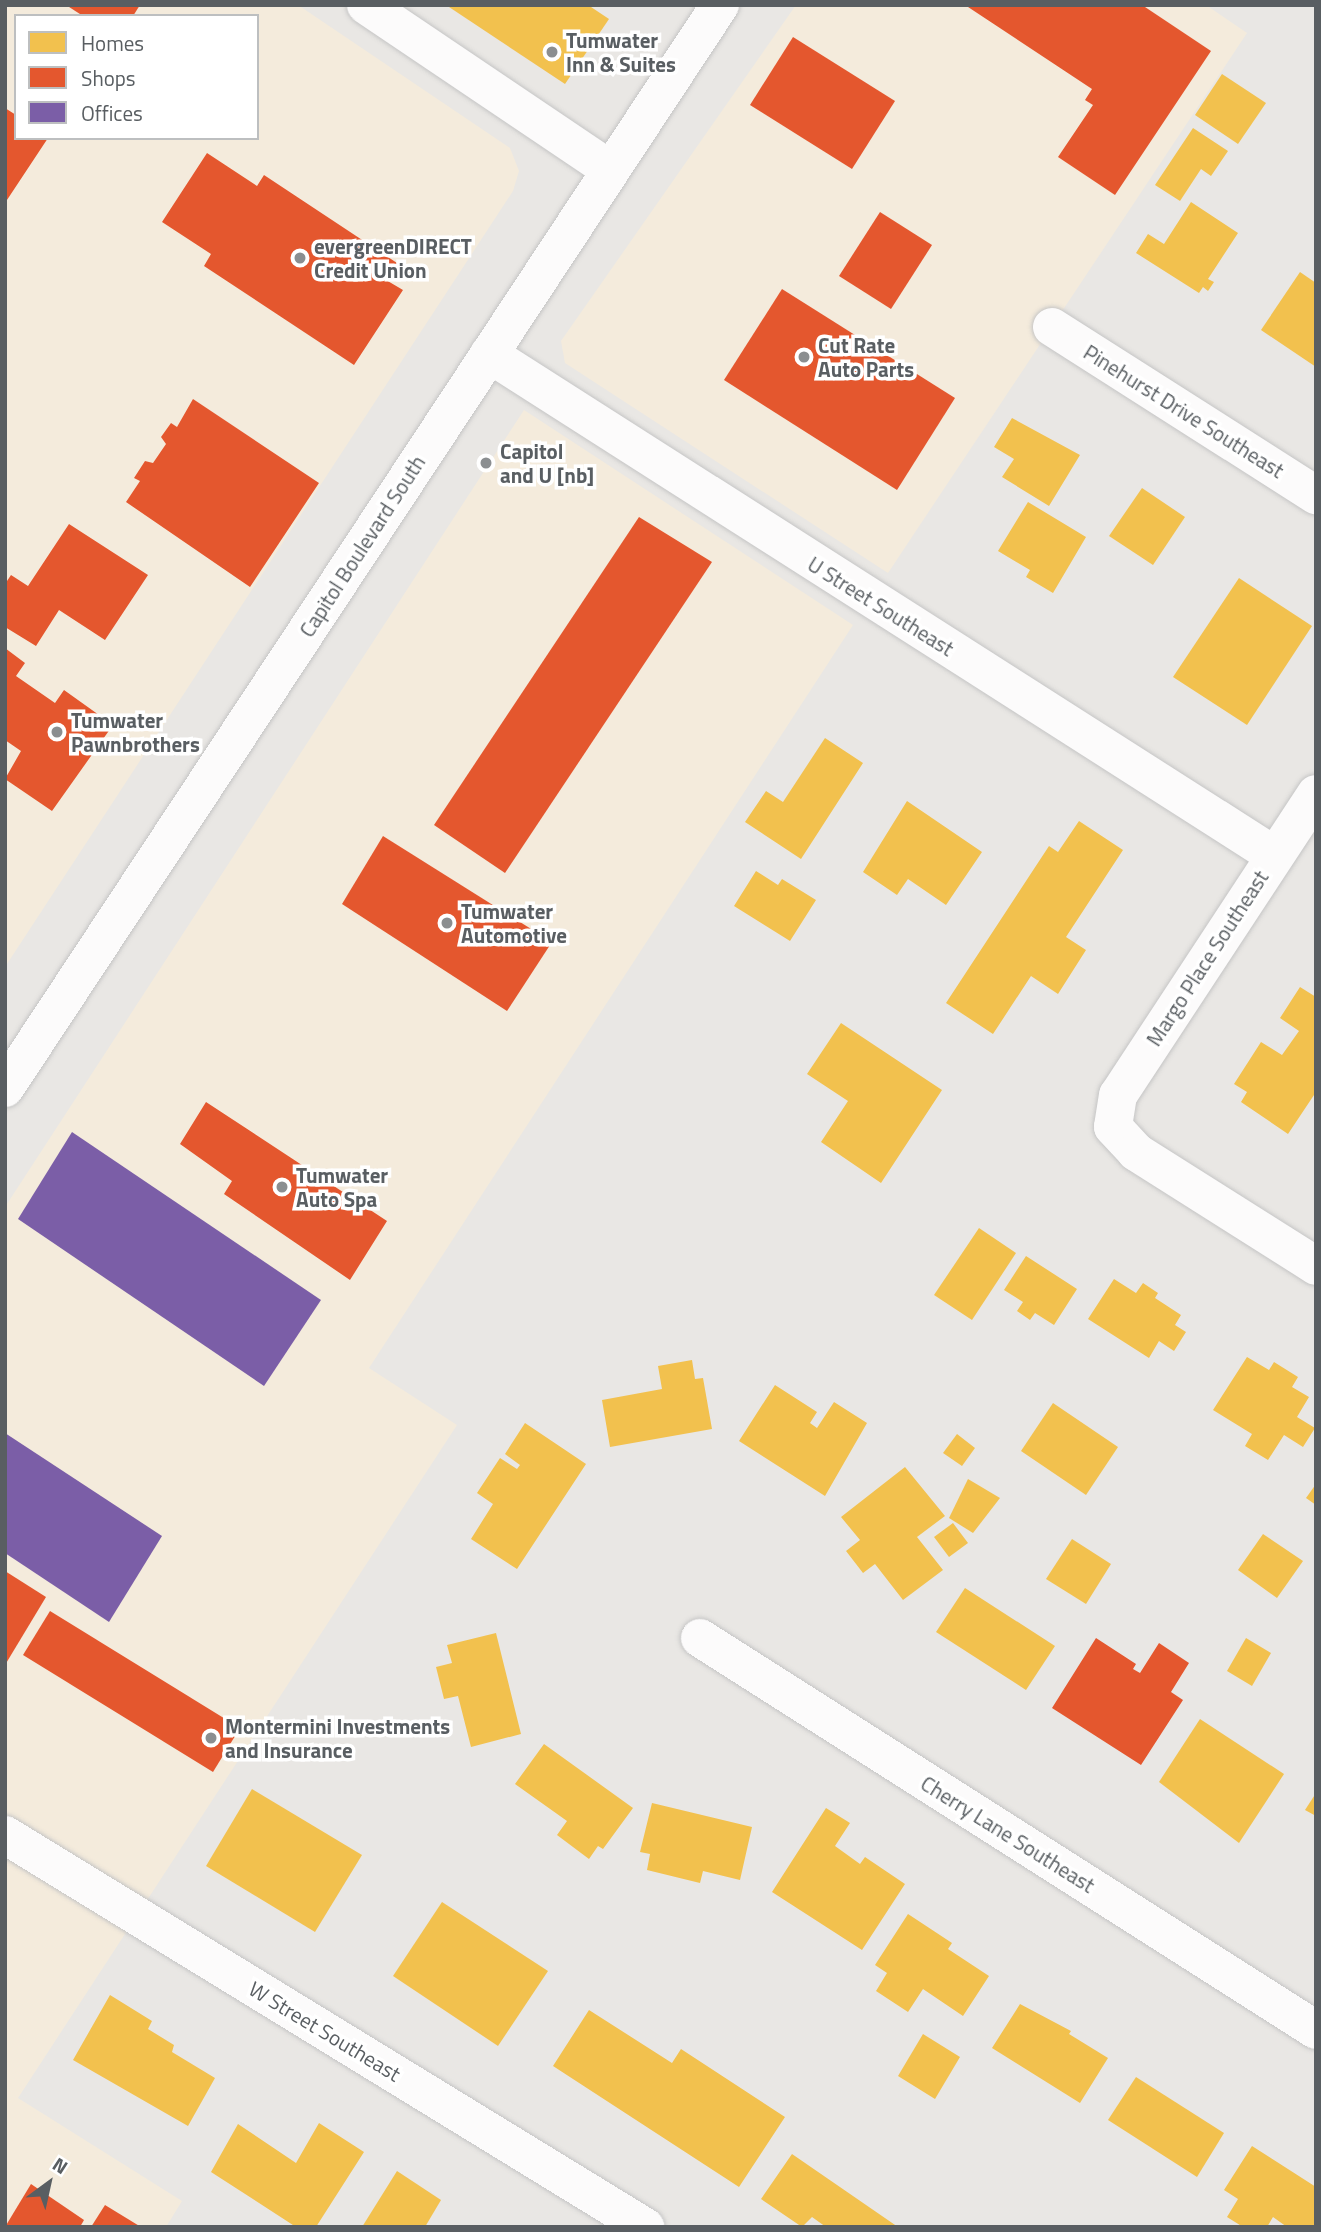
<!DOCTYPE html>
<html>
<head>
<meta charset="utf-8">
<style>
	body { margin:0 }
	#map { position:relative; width:1321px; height:2232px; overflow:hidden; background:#e9e7e4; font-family:"Titillium Web",sans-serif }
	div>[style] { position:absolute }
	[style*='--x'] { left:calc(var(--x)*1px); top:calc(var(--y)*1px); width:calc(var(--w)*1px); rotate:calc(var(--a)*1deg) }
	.commercial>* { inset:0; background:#f4ebdc }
	.homes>* { inset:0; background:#f2c14e }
	.shops>* { inset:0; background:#e4572e }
	.offices>* { inset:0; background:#7b5ea7 }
	.roads { filter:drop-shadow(0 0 2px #c5c5c5) drop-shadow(0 0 2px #c5c5c5) }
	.street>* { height:38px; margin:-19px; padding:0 19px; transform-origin:19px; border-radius:19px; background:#fcfbfb }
	.secondary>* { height:38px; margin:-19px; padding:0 19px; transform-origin:19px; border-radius:19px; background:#fcfbfb }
	.dots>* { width:19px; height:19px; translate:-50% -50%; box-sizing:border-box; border:4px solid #fff; border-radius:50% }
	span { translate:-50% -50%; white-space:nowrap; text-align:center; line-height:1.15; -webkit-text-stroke:7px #fff; paint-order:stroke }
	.poi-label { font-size:21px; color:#595e62; font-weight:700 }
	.left { translate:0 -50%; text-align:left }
	.street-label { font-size:21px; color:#595e62 }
	.frame { position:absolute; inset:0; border:7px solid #595e62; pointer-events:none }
	.legend { position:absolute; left:14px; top:14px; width:245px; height:126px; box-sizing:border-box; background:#fff; border:2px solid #bdbfc0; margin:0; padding:9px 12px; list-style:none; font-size:21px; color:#595e62 }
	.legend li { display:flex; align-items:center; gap:14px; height:35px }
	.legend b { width:35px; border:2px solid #bdbfc0 }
	.north { position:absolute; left:14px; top:2148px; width:70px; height:70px; -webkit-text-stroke:5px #fff; paint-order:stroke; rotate:33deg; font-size:19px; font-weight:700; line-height:28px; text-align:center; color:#595e62 }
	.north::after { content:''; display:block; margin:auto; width:24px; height:32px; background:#595e62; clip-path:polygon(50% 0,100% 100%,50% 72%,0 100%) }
</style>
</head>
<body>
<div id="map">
	<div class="commercial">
		<div style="clip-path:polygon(evenodd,5px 5px,298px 5px,510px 148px,519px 171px,513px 191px,5px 967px,5px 5px,16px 16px,257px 16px,257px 138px,16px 138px,16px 16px)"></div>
		<div style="clip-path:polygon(796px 5px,1206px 5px,1247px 33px,888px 573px,565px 363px,561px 341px)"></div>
		<div style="clip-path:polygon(524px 410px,853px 625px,369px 1368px,457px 1425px,18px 2098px,182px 2201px,166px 2227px,5px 2227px,5px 1207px)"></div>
	</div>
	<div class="homes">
		<div style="clip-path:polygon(446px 5px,588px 5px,609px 19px,565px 84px)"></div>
		<div style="clip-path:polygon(1222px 74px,1266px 103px,1238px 144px,1195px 115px)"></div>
		<div style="clip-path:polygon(1193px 128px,1228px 151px,1211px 176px,1201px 169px,1180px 201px,1155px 185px)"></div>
		<div style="clip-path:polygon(1191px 202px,1238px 233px,1208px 279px,1214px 282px,1208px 291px,1203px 287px,1199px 293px,1136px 253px,1148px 234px,1164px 244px)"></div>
		<div style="clip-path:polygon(1300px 272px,1316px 283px,1316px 367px,1261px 330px)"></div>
		<div style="clip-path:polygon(1012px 418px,1080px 455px,1049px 506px,1002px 477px,1014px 459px,994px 447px)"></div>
		<div style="clip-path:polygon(1142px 488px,1185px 517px,1153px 565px,1109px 536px)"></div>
		<div style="clip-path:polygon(1028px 502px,1086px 537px,1053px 593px,1026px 577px,1030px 570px,998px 551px)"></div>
		<div style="clip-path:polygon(1239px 578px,1312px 626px,1247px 725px,1173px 677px)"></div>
		<div style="clip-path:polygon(825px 738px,863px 763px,801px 859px,745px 822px,766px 791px,783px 802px)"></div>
		<div style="clip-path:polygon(907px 801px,982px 852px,946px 905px,908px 879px,897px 895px,863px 872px)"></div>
		<div style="clip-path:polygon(1079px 821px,1123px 850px,1066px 937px,1086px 950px,1058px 994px,1031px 976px,993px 1034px,946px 1003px,1049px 846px,1058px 852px)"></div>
		<div style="clip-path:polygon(756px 871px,778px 885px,782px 879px,816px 900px,790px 941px,734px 906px)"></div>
		<div style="clip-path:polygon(1300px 987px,1316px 997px,1316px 1092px,1288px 1134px,1241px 1102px,1247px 1092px,1234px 1084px,1261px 1042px,1282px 1055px,1299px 1031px,1280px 1018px)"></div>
		<div style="clip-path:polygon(841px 1023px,942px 1090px,881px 1183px,821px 1142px,848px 1101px,807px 1074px)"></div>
		<div style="clip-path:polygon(979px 1228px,1016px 1253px,972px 1320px,934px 1295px)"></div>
		<div style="clip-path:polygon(1026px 1256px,1077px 1289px,1054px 1325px,1035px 1313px,1030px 1320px,1017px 1311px,1023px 1302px,1004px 1290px)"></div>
		<div style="clip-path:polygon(1114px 1279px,1136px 1293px,1143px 1283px,1158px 1293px,1155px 1298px,1181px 1315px,1175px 1325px,1186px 1332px,1174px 1351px,1159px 1341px,1149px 1358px,1088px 1319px)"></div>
		<div style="clip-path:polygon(1247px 1357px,1269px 1370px,1274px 1362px,1298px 1377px,1292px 1387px,1309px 1397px,1297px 1417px,1315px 1428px,1303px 1447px,1284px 1435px,1268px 1460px,1245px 1446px,1252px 1434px,1213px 1410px)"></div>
		<div style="clip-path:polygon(692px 1360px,695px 1379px,703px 1378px,712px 1429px,610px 1447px,602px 1400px,662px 1389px,658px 1366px)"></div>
		<div style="clip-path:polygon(775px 1385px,817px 1412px,810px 1423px,817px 1428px,834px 1402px,867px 1423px,825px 1496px,739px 1441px)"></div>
		<div style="clip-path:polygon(1053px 1403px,1118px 1447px,1086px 1495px,1021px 1451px)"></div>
		<div style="clip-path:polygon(525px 1423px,586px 1464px,517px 1569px,471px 1539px,493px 1504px,477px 1493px,500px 1458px,517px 1469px,520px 1465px,505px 1454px)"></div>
		<div style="clip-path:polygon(957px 1434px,975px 1448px,962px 1466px,943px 1453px)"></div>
		<div style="clip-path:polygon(905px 1467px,945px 1516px,917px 1537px,943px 1570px,903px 1600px,875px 1564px,863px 1573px,846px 1551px,860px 1540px,841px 1517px)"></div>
		<div style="clip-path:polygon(968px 1479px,1000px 1498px,973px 1533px,949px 1518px)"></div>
		<div style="clip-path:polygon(1316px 1484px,1316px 1505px,1306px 1498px)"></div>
		<div style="clip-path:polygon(953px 1523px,968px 1543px,949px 1557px,934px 1537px)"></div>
		<div style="clip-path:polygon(1263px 1534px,1303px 1561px,1277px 1598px,1238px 1570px)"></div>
		<div style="clip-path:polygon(1072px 1539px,1111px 1564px,1086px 1604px,1046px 1579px)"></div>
		<div style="clip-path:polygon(965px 1588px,1055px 1646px,1026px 1690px,936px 1632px)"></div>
		<div style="clip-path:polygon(496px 1633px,521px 1734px,471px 1747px,458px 1696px,444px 1699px,436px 1667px,452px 1663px,447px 1645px)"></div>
		<div style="clip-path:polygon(1246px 1638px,1271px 1653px,1252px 1686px,1227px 1671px)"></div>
		<div style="clip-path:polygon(1200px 1719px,1284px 1774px,1239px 1843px,1159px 1782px)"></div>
		<div style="clip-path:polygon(544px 1744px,633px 1808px,603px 1849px,598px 1846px,589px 1859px,557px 1835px,567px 1821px,515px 1784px)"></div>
		<div style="clip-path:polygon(252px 1789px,362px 1855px,315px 1932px,206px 1866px)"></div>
		<div style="clip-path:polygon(1316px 1793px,1316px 1816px,1305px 1810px)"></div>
		<div style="clip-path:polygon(652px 1803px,752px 1827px,740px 1880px,703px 1871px,700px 1883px,647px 1870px,650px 1854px,640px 1852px)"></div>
		<div style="clip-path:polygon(826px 1808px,850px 1823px,835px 1846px,860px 1864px,865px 1857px,905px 1884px,862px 1950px,772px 1892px)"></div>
		<div style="clip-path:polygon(442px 1902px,548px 1971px,498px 2046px,393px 1976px)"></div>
		<div style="clip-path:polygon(908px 1914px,952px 1943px,948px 1949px,989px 1976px,963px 2016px,923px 1989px,908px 2012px,876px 1991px,887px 1973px,875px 1965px)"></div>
		<div style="clip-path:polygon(110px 1995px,152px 2021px,148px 2029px,174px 2045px,172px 2052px,215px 2078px,188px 2126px,73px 2060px)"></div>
		<div style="clip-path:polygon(1020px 2004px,1071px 2031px,1069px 2034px,1108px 2058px,1080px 2103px,992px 2048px)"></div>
		<div style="clip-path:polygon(589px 2010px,672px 2063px,681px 2049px,785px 2117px,739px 2187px,553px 2066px)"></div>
		<div style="clip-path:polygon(923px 2034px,960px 2057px,935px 2099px,898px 2076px)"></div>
		<div style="clip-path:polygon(1136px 2077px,1224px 2133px,1197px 2177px,1108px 2120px)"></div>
		<div style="clip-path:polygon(319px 2123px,364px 2152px,316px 2227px,296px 2227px,211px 2172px,238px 2124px,296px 2163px)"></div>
		<div style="clip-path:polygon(1252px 2146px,1316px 2187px,1316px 2227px,1287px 2227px,1273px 2217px,1267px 2227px,1243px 2227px,1227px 2217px,1238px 2199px,1224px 2190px)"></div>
		<div style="clip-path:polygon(792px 2154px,898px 2227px,826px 2227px,812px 2217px,802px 2227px,761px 2199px)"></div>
		<div style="clip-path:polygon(397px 2171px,441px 2200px,425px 2227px,362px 2227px)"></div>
	</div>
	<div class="shops">
		<div style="clip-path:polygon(66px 5px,140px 5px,133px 16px,83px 16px)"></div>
		<div style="clip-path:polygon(965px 5px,1142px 5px,1211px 51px,1115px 195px,1058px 157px,1093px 105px,1085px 100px,1092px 89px)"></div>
		<div style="clip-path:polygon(793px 37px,895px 101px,852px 169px,750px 105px)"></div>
		<div style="clip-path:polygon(5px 108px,16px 115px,16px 138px,48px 138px,5px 203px)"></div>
		<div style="clip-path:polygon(207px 153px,257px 186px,264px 175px,397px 263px,386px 280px,403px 290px,354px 365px,204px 266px,211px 254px,162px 222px)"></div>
		<div style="clip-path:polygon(880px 212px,932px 245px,891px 309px,839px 276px)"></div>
		<div style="clip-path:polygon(782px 289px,955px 398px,897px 490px,724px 380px)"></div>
		<div style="clip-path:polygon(193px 399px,319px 483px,250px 587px,126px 502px,140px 481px,134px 478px,145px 461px,153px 463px,166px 444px,161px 437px,171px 423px,177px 427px)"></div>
		<div style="clip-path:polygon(639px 517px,712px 562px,505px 873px,434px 825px)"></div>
		<div style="clip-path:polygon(69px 524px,148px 575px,105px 640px,59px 610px,36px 646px,5px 627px,5px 584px,11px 575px,28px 586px)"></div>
		<div style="clip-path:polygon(5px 648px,25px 663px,16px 676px,55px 703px,64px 690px,113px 725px,52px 811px,5px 779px,21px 751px,5px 740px)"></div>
		<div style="clip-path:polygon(383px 836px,552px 942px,507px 1011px,342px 904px)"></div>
		<div style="clip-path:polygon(206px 1102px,387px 1221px,350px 1280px,224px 1194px,232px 1181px,180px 1144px)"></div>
		<div style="clip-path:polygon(5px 1571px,46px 1597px,5px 1665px)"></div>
		<div style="clip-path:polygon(50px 1611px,240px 1728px,213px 1772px,23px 1655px)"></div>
		<div style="clip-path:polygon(1096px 1638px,1136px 1664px,1133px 1669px,1140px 1673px,1159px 1643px,1189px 1663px,1171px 1692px,1183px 1700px,1141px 1765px,1052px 1708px)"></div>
		<div style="clip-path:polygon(31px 2184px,84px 2220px,80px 2227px,5px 2227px)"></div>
		<div style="clip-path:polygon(105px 2205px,141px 2227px,91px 2227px)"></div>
	</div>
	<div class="offices">
		<div style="clip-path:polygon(72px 1132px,321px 1300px,264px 1386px,18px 1219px)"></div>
		<div style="clip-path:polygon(5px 1433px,162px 1536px,109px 1622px,5px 1553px)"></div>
	</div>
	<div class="roads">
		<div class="street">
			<div style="--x:366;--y:5;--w:295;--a:34"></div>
			<div style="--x:1052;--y:327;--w:313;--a:32.5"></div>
			<div style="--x:489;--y:354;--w:931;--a:32.55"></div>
			<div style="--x:1316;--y:794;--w:360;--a:123.3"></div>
			<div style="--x:1118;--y:1095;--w:32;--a:99"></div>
			<div style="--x:1113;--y:1127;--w:34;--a:47"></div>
			<div style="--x:1136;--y:1152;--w:213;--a:32.3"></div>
			<div style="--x:700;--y:1638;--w:730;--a:32.47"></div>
			<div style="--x:5;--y:1835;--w:751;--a:31.49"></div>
		</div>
		<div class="secondary">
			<div style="--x:5;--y:1088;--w:1298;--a:-56.57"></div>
		</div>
	</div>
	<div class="dots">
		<div style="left:552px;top:52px;background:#8b8e90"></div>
		<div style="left:300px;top:258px;background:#8b8e90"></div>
		<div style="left:804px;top:357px;background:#8b8e90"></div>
		<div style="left:486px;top:463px;background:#8b8e90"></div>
		<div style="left:57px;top:732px;background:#8b8e90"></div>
		<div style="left:447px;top:923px;background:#8b8e90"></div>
		<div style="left:282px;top:1187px;background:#8b8e90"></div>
		<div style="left:211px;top:1738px;background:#8b8e90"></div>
	</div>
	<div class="poi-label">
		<span class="left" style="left:566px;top:52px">Tumwater<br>Inn &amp; Suites</span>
		<span class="left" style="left:314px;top:258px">evergreenDIRECT<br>Credit Union</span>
		<span class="left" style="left:818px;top:357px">Cut Rate<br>Auto Parts</span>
		<span class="left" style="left:500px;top:463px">Capitol<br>and U [nb]</span>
		<span class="left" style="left:71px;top:732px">Tumwater<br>Pawnbrothers</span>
		<span class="left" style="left:461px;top:923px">Tumwater<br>Automotive</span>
		<span class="left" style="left:296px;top:1187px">Tumwater<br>Auto Spa</span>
		<span class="left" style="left:225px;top:1738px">Montermini Investments<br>and Insurance</span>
	</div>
	<div class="street-label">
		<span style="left:1184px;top:411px;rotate:32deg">Pinehurst Drive Southeast</span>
		<span style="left:362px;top:546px;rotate:-57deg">Capitol Boulevard South</span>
		<span style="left:881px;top:606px;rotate:32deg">U Street Southeast</span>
		<span style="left:1207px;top:958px;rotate:-57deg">Margo Place Southeast</span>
		<span style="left:1008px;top:1834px;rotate:32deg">Cherry Lane Southeast</span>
		<span style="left:325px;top:2031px;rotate:31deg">W Street Southeast</span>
	</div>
	<div class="frame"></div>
	<ul class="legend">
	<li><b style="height:19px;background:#f2c14e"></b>Homes</li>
	<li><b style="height:19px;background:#e4572e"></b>Shops</li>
	<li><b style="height:19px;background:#7b5ea7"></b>Offices</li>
	</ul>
	<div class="north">N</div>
</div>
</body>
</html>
